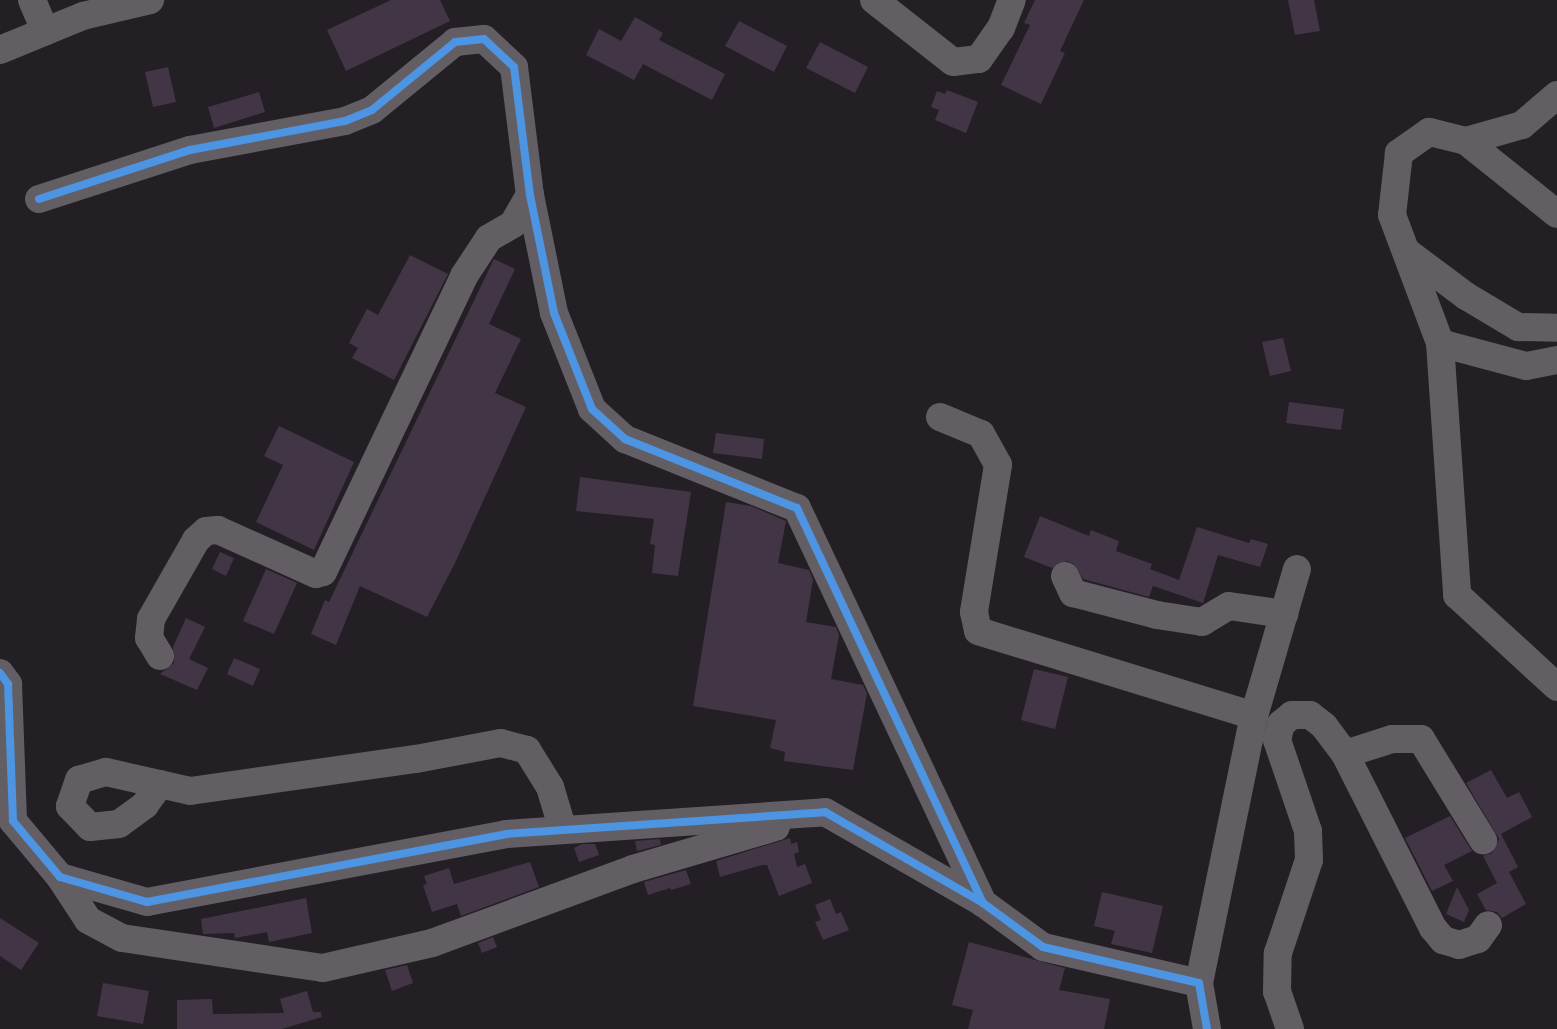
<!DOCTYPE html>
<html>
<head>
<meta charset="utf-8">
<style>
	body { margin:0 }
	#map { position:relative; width:1557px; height:1029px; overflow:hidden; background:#231f25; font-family:Barlow,sans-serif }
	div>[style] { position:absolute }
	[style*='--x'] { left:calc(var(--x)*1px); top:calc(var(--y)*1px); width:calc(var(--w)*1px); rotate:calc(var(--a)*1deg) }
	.building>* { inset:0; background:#423646 }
	.minor>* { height:28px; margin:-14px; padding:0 14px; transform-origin:14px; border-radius:14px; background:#625e63 }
	.cycleway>* { height:8px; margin:-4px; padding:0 4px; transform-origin:4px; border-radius:4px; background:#4d94e3 }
	span { translate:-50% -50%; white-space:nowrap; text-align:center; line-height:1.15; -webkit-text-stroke:5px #0c080d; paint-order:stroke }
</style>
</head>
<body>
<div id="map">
	<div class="building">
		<div style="clip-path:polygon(391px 0,440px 0,450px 21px,346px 71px,327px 30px)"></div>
		<div style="clip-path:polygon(1035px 0,1084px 0,1060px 51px,1065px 53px,1041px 104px,1001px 85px,1030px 25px,1024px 23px)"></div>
		<div style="clip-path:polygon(1288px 0,1314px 0,1320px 31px,1295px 35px)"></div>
		<div style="clip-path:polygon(635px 17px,663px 33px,659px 40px,725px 74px,712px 100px,643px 64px,634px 80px,586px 55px,599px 29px,621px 41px)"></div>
		<div style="clip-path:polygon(739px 21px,787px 46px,774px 72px,725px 46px)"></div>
		<div style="clip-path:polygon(820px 42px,868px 67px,855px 93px,806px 68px)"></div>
		<div style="clip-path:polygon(168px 67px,176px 102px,153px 107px,145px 72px)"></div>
		<div style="clip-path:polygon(947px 90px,978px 102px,966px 133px,935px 120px,939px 110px,931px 107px,937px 91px,945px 94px)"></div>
		<div style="clip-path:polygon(259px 92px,265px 112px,214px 128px,208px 107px)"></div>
		<div style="clip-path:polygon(410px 255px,448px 274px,394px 380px,352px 358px,358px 348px,349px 343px,367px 309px,378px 315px)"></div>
		<div style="clip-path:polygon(494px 259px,515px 269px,489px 324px,521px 339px,495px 393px,526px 407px,455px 563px,427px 617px,360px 586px,336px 645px,311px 634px,325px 600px,329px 602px)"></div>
		<div style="clip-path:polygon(1283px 338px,1291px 371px,1270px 376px,1262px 342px)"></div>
		<div style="clip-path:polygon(1289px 402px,1344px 409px,1341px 430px,1286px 423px)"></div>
		<div style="clip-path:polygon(279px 426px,354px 462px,314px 550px,256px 522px,283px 465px,264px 456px)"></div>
		<div style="clip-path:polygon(716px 433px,764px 439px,762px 459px,713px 453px)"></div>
		<div style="clip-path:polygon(580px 477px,691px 492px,678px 576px,652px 573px,655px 545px,650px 544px,654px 519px,576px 511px)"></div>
		<div style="clip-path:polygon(726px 502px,751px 506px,786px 521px,778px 563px,809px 570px,813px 580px,806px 622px,836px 627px,839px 635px,831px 679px,863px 685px,867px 693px,853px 770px,784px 761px,785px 752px,770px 748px,776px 720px,693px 706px)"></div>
		<div style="clip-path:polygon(1040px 516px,1089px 536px,1091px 530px,1119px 541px,1116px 551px,1152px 564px,1150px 569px,1179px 580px,1197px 527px,1249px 543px,1251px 539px,1268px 544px,1260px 567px,1218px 555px,1203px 603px,1153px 586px,1149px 597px,1083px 579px,1074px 564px,1067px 561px,1052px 568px,1024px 557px)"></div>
		<div style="clip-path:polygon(220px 552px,234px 558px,226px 576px,212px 569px)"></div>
		<div style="clip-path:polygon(266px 569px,297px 583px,274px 634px,243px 621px)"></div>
		<div style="clip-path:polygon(186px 618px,205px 627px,189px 659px,208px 668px,197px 690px,160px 674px,174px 663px,173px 647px)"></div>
		<div style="clip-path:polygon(234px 658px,260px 669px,253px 686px,227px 674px)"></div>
		<div style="clip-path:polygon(1034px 669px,1068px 677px,1055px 729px,1021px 720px)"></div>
		<div style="clip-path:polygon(1491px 770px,1507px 798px,1519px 792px,1532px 817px,1501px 834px,1518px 867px,1509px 872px,1526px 904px,1502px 918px,1497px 912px,1486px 910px,1477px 894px,1497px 883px,1483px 856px,1492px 853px,1499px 839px,1466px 783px)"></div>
		<div style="clip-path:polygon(1450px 816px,1472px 851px,1444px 865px,1453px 881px,1432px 891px,1405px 838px)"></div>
		<div style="clip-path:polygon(790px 838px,791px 844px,797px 842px,799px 852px,794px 854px,797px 867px,805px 864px,812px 883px,779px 896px,767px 865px,762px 865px,720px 877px,716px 861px)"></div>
		<div style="clip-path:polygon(660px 839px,661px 845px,637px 851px,635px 841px)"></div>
		<div style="clip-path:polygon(582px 844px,595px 844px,599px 855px,579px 862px,574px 848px)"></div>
		<div style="clip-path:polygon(530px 862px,539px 887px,461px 916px,457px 904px,432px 912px,423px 885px,427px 884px,424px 876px,449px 868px,454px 884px)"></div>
		<div style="clip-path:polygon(686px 870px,691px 884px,671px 890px,668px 881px,670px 888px,648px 895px,644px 882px)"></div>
		<div style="clip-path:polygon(1457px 887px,1469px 910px,1464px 922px,1446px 914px)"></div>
		<div style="clip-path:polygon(1102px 892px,1163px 906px,1152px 953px,1111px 944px,1115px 931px,1094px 926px)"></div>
		<div style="clip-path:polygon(306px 898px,312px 933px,269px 942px,267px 932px,235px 938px,234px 933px,203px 934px,201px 919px)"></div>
		<div style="clip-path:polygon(830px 899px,836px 914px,841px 912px,849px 930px,823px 940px,815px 922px,821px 920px,815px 905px)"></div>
		<div style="clip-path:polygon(0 918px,39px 943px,21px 970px,0 956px)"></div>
		<div style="clip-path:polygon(493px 937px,497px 947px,482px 953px,478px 943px)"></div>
		<div style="clip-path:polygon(969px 942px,1065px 968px,1059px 990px,1110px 999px,1104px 1029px,968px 1029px,973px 1010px,952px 1005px)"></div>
		<div style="clip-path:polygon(407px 965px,413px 983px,392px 991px,385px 970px)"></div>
		<div style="clip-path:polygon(103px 983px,149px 991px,143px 1024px,97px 1016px)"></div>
		<div style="clip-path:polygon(307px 991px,313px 1012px,321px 1012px,322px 1017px,282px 1029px,177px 1029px,177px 1000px,212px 999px,213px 1014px,284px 1013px,280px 999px)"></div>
	</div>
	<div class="minor">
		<div style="--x:32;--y:0;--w:34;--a:67"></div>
		<div style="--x:874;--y:0;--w:100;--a:38.1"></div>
		<div style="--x:953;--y:62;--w:26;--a:-7"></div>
		<div style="--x:979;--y:59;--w:38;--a:-55"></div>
		<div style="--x:1001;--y:28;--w:30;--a:-69"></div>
		<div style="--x:0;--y:50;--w:90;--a:-22.3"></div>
		<div style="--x:83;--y:16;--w:69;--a:-13.4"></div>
		<div style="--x:1466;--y:141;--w:58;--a:-15.9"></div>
		<div style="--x:1522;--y:125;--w:46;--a:-40.6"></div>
		<div style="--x:39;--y:199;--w:159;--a:-18"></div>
		<div style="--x:190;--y:150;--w:158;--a:-10.6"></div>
		<div style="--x:345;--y:121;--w:29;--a:-22"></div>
		<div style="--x:372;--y:110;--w:107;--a:-39.3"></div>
		<div style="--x:455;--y:42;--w:29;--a:-6"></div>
		<div style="--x:484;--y:39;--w:41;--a:43"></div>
		<div style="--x:514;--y:67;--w:129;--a:82.9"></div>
		<div style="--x:530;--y:195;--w:120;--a:78.5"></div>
		<div style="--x:554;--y:313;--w:103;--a:68.4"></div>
		<div style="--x:592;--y:409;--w:45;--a:42.3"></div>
		<div style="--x:625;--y:439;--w:185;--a:21.9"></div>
		<div style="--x:797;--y:508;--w:437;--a:64.8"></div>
		<div style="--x:1557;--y:214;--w:117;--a:-141.3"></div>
		<div style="--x:1466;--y:141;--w:38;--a:-166"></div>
		<div style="--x:1429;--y:132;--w:37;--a:145"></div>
		<div style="--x:1399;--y:153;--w:62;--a:96.4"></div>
		<div style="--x:1392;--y:215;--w:137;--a:69.4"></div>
		<div style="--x:1440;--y:343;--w:253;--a:86.1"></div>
		<div style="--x:1457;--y:595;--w:136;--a:42.6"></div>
		<div style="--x:1407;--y:252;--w:74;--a:36.7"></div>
		<div style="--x:1466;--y:296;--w:61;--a:30.8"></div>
		<div style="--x:1518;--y:327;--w:39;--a:1"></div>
		<div style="--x:1440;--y:343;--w:89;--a:15"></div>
		<div style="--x:1526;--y:366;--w:32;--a:-11"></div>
		<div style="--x:940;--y:417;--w:44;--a:22.5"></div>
		<div style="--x:981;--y:434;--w:35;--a:61"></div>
		<div style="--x:998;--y:465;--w:149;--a:99.3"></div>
		<div style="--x:974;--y:612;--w:19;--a:78"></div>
		<div style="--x:978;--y:631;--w:289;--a:17.1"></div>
		<div style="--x:1065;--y:576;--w:19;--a:65"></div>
		<div style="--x:1073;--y:593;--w:87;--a:14.7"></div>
		<div style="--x:1157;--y:615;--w:46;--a:8.8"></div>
		<div style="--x:1202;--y:622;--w:31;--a:-31"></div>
		<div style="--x:1229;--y:606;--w:56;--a:8.3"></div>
		<div style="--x:160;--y:656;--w:21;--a:-121"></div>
		<div style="--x:149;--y:638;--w:19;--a:-84"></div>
		<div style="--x:151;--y:619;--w:91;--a:-60.3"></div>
		<div style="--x:196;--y:540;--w:13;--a:-42"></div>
		<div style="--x:206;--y:531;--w:12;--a:-5"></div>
		<div style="--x:218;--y:530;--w:107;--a:24.2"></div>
		<div style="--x:316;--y:574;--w:7;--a:-16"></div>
		<div style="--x:323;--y:572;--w:328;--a:-64.5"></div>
		<div style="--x:464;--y:276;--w:45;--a:-56.7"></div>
		<div style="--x:489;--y:238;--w:28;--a:-30"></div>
		<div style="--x:513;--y:224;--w:34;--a:-60"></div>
		<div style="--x:0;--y:673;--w:14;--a:54"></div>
		<div style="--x:8;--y:684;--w:137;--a:87.9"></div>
		<div style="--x:13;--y:821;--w:73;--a:50"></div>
		<div style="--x:60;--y:877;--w:91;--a:16"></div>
		<div style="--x:147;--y:902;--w:365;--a:-10.7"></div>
		<div style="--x:506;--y:834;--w:320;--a:-3.9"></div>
		<div style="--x:825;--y:812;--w:182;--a:29.9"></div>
		<div style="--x:983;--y:903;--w:74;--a:36.3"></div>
		<div style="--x:1043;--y:947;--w:160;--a:13"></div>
		<div style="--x:1199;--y:983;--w:47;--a:80.1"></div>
		<div style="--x:1345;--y:754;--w:49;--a:-17.7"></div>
		<div style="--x:1392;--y:739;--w:29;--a:0"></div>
		<div style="--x:1421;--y:739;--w:119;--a:58.5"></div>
		<div style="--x:160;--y:784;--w:26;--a:126"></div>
		<div style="--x:145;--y:805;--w:32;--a:144"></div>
		<div style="--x:119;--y:824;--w:29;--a:174"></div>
		<div style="--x:90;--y:827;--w:29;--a:-134"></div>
		<div style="--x:70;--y:806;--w:28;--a:-71"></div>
		<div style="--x:79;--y:780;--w:28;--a:-17"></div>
		<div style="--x:106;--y:772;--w:86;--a:12.7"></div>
		<div style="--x:190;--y:791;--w:228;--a:-8.1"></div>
		<div style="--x:416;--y:759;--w:86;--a:-10.7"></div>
		<div style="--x:501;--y:743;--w:27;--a:15"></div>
		<div style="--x:527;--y:750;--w:44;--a:58.1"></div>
		<div style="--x:550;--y:787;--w:45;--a:73.2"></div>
		<div style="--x:60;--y:877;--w:51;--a:56.9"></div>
		<div style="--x:88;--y:920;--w:38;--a:28"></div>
		<div style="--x:122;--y:938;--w:203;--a:8.5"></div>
		<div style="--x:323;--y:968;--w:112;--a:-12.9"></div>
		<div style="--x:432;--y:943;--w:214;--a:-20.2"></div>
		<div style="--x:633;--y:869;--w:149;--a:-16.4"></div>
		<div style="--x:1199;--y:983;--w:273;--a:-78.4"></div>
		<div style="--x:1254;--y:716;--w:153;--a:-73.7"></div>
		<div style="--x:1290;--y:1029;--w:39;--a:-109"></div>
		<div style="--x:1277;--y:992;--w:39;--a:-89"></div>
		<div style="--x:1278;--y:953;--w:98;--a:-71.6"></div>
		<div style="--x:1309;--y:860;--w:29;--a:-92"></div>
		<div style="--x:1308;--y:831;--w:96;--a:-108.8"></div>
		<div style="--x:1277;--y:740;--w:16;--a:-76"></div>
		<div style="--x:1281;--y:724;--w:14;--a:-39"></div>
		<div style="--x:1292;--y:715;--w:18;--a:0"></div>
		<div style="--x:1310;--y:715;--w:18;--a:38"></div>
		<div style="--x:1324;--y:726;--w:35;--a:53"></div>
		<div style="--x:1345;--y:754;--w:195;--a:63.2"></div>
		<div style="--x:1433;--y:928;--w:16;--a:50"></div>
		<div style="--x:1443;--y:940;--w:17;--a:17"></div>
		<div style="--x:1459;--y:945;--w:20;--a:-18"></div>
		<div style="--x:1478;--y:939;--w:17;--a:-54"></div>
	</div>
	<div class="cycleway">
		<div style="--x:39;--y:199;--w:159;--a:-18"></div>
		<div style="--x:190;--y:150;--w:158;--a:-10.6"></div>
		<div style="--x:345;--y:121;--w:29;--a:-22"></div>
		<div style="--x:372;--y:110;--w:107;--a:-39.3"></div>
		<div style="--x:455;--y:42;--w:29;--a:-6"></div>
		<div style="--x:484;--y:39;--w:41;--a:43"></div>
		<div style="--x:514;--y:67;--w:129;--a:82.9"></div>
		<div style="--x:530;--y:195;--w:120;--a:78.5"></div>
		<div style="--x:554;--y:313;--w:103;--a:68.4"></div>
		<div style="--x:592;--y:409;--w:45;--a:42.3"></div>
		<div style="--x:625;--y:439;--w:185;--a:21.9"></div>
		<div style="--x:797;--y:508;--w:437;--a:64.8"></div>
		<div style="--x:0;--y:673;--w:14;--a:54"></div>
		<div style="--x:8;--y:684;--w:137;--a:87.9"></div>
		<div style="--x:13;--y:821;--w:73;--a:50"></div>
		<div style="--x:60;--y:877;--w:91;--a:16"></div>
		<div style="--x:147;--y:902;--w:365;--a:-10.7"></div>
		<div style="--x:506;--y:834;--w:320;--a:-3.9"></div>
		<div style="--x:825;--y:812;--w:182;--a:29.9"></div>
		<div style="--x:983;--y:903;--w:74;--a:36.3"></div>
		<div style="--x:1043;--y:947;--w:160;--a:13"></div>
		<div style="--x:1199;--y:983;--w:47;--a:80.1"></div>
	</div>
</div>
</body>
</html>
